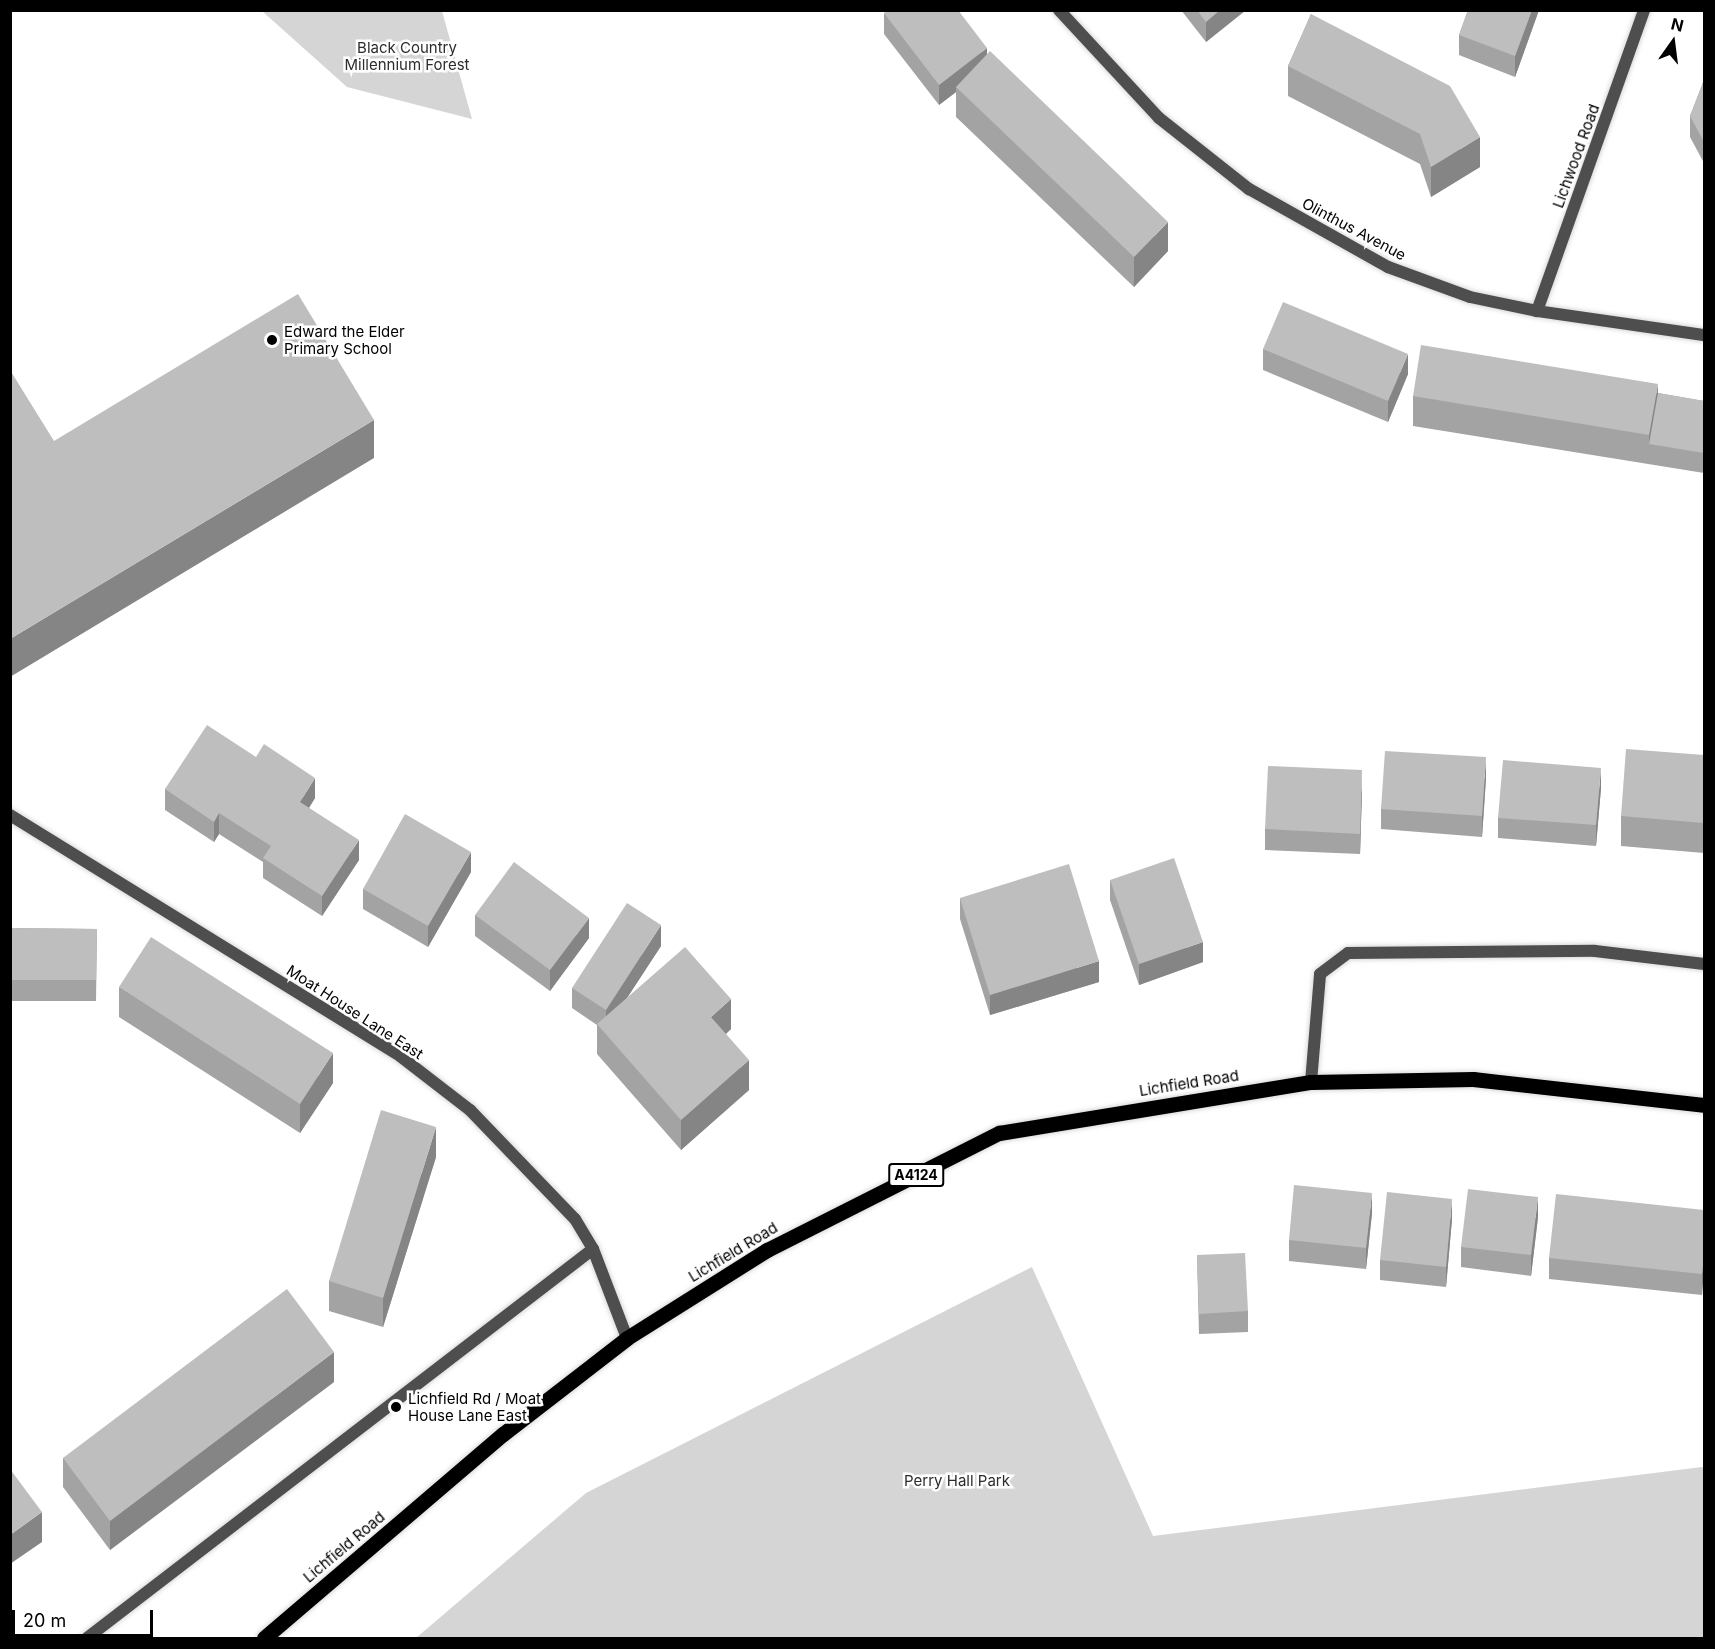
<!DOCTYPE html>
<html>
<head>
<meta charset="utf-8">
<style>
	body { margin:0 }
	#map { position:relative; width:1715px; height:1649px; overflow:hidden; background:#fff; font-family:Inter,sans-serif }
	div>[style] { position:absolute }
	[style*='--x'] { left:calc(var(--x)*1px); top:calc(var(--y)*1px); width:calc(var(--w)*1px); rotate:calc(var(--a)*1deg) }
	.green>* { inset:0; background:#d5d5d5 }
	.roads { filter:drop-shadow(0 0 2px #dbdbdb) drop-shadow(0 0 2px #dbdbdb) }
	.minor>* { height:12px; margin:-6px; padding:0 6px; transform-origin:6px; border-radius:6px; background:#4e4e4e }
	.primary>* { height:15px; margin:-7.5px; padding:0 7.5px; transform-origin:7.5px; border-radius:7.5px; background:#000 }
	.wall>* { inset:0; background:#a3a3a3 }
	.shaded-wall>* { inset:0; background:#858585 }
	.building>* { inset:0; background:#bebebe }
	.dots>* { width:16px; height:16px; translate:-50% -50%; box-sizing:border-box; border:3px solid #fff; border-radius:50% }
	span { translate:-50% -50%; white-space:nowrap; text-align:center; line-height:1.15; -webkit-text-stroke:5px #fff; paint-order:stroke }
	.shield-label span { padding:2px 4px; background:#fff; border:2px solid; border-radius:4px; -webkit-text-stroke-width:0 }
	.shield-label { font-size:14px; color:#000; font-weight:700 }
	.park-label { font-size:15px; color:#2c2c2c }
	.street-label { font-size:15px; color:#000 }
	.poi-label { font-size:15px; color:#000 }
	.left { translate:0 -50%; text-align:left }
	.frame { position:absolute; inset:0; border:12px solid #000; pointer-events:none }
	.north { position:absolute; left:1643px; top:12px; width:60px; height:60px; -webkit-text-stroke:4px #fff; paint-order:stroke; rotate:14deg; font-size:16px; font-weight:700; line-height:24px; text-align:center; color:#000 }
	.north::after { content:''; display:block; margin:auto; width:21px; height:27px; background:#000; clip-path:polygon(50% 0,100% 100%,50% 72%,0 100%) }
	.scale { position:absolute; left:12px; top:1610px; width:141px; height:27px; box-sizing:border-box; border:3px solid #000; border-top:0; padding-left:8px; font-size:18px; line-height:21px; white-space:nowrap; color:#000; -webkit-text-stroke:4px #fff; paint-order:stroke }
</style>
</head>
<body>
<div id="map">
	<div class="green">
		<div style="clip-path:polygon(262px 11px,442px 11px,472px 119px,347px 87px)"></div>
		<div style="clip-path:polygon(1032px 1267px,1153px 1536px,1702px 1467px,1704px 1468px,1704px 1638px,416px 1638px,586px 1493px)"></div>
	</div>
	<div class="roads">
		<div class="minor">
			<div style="--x:1059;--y:10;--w:147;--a:47.2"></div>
			<div style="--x:1159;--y:118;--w:115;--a:38.3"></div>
			<div style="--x:1249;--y:189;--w:159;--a:29.3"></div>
			<div style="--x:1388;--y:267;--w:87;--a:20.1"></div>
			<div style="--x:1470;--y:297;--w:68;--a:11.8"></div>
			<div style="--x:1537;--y:311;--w:169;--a:8.2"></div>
			<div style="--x:1537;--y:311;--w:319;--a:-70.4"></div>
			<div style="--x:10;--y:815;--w:453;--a:31.7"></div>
			<div style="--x:396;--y:1053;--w:93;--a:37.6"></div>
			<div style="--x:470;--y:1110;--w:151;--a:46.1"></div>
			<div style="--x:575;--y:1219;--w:35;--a:59"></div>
			<div style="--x:593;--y:1249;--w:95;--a:69.1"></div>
			<div style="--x:1311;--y:1082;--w:108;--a:-85.2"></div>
			<div style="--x:1320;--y:974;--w:35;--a:-37"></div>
			<div style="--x:1348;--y:953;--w:247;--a:-0.5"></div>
			<div style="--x:1595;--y:951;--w:110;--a:6.8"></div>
			<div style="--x:87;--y:1638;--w:638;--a:-37.55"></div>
		</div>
		<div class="primary">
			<div style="--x:264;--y:1638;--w:314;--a:-40.5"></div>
			<div style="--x:503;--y:1434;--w:157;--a:-37.7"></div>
			<div style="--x:627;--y:1338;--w:165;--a:-32.2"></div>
			<div style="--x:767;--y:1250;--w:260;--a:-26.8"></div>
			<div style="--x:999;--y:1133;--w:316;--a:-9.3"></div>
			<div style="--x:1311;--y:1082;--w:162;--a:-1.1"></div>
			<div style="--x:1473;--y:1079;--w:232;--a:6.4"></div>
		</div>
	</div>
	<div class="wall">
		<div style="clip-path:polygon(1181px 10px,1246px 10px,1206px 42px)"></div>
		<div style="clip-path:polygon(1468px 10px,1539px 10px,1515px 77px,1459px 55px,1459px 35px)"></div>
		<div style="clip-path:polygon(884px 13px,987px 55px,1168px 251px,1134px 287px,956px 117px,956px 92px,939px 105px,884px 34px)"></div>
		<div style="clip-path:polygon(1311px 14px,1480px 167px,1431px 197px,1420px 164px,1288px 96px,1288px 66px)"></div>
		<div style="clip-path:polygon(1704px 80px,1704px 163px,1690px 137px,1690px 116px)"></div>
		<div style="clip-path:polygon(1263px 349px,1408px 374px,1388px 422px,1263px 370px)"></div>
		<div style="clip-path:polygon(1658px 393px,1704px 401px,1704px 473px,1413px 426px,1413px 396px)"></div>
		<div style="clip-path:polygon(1704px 755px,1704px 853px,1621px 846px,1621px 816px)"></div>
		<div style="clip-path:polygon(1486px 778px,1482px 837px,1381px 829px,1381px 809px)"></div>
		<div style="clip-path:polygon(1601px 788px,1596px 846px,1498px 838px,1498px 818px)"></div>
		<div style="clip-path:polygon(165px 789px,315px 798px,309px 808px,359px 860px,322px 916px,263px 878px,263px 862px,219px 834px,214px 842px,165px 810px)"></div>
		<div style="clip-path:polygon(1362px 791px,1360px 854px,1265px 850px,1265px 829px)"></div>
		<div style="clip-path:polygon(471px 872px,428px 947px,363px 909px,363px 889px)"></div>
		<div style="clip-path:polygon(1110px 880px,1203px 962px,1139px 985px,1110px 900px)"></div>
		<div style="clip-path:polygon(960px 898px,1099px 982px,990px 1015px,960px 919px)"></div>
		<div style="clip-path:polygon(475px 915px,589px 938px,550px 991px,475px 936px)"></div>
		<div style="clip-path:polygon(10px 928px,97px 929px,96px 1001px,10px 1001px)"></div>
		<div style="clip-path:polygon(661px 946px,627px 998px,731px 1029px,726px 1034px,749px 1090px,681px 1150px,597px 1054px,597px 1025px,572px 1008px,572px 988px)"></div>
		<div style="clip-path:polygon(119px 987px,333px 1083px,300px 1133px,119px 1017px)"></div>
		<div style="clip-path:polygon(436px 1157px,383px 1327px,329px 1311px,329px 1281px)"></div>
		<div style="clip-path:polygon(1704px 1210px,1702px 1295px,1549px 1279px,1549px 1258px)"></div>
		<div style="clip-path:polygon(1372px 1213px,1366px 1269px,1289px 1261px,1289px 1240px)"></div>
		<div style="clip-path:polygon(1538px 1217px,1531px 1276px,1461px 1267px,1461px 1247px)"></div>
		<div style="clip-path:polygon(1452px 1219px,1446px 1287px,1380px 1280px,1380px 1260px)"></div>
		<div style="clip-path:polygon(1197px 1255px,1248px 1311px,1248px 1332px,1199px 1334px)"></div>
		<div style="clip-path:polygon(334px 1382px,110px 1550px,63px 1487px,63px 1458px)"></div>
	</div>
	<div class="shaded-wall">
		<div style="clip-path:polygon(1220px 10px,1246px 10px,1206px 42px,1206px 22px)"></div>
		<div style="clip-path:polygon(1532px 10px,1539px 10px,1515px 77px,1515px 56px)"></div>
		<div style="clip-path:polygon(987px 48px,987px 68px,956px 87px,956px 92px,939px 105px,939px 85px)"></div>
		<div style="clip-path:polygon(1480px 137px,1480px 167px,1431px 197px,1431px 167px)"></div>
		<div style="clip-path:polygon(1168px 222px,1168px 251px,1134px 287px,1134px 257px)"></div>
		<div style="clip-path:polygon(1408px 354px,1408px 374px,1388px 422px,1388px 401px)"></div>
		<div style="clip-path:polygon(1658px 384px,1658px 414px,1649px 444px,1649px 435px)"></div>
		<div style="clip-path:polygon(374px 420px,374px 458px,10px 677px,10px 639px)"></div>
		<div style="clip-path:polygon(1486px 757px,1486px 778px,1482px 837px,1482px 816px)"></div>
		<div style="clip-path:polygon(1601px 768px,1601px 788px,1596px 846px,1596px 825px)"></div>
		<div style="clip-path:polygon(1362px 770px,1362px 791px,1360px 854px,1360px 834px)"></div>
		<div style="clip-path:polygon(315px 778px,315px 798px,300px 822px,300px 802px)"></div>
		<div style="clip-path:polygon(219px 813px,219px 834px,214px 842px,214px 822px)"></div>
		<div style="clip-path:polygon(359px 840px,359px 860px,322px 916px,322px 896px)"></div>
		<div style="clip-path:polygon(471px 852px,471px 872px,428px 947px,428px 926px)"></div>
		<div style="clip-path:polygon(589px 918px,589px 938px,550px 991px,550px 970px)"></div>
		<div style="clip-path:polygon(661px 925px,661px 946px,606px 1030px,606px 1010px)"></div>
		<div style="clip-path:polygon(1203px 942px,1203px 962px,1139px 985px,1139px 964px)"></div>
		<div style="clip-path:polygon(1099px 961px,1099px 982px,990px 1015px,990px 995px)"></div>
		<div style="clip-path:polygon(731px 999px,731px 1029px,711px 1047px,711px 1017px)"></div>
		<div style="clip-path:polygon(333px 1053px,333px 1083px,300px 1133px,300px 1104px)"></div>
		<div style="clip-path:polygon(749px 1060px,749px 1090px,681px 1150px,681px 1120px)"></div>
		<div style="clip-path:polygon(436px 1127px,436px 1157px,383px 1327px,383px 1298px)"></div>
		<div style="clip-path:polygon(1372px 1193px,1372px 1213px,1366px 1269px,1366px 1248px)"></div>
		<div style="clip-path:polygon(1538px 1197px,1538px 1217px,1531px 1276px,1531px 1255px)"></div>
		<div style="clip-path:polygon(1452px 1199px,1452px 1219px,1446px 1287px,1446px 1267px)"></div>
		<div style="clip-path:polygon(1704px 1250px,1704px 1271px,1702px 1295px,1702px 1274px)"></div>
		<div style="clip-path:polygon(334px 1352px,334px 1382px,110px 1550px,110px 1521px)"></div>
		<div style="clip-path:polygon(42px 1512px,42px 1542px,10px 1564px,10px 1535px)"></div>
	</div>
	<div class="building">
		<div style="clip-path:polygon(888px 10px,958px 10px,987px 48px,939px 85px,884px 13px)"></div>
		<div style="clip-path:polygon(1197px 10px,1220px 10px,1206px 22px)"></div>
		<div style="clip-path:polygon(1468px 10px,1532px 10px,1515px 56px,1459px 35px)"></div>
		<div style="clip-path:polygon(1311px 14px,1450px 86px,1480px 137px,1431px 167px,1420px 134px,1288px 66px)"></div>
		<div style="clip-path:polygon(990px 51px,1168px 222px,1134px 257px,956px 87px)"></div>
		<div style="clip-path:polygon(1704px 80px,1704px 142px,1690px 116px)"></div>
		<div style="clip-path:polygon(298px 294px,374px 420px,10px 639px,10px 370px,54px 441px)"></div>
		<div style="clip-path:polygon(1283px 302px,1408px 354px,1388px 401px,1263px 349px)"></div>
		<div style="clip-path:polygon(1421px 345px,1658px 384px,1649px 435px,1413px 396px)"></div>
		<div style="clip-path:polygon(1658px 393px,1704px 401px,1704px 453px,1649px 444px)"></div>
		<div style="clip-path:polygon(207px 725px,256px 757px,264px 744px,315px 778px,300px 802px,359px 840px,322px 896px,263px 858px,271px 846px,219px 813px,214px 822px,165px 789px)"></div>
		<div style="clip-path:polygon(1626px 749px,1704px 755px,1704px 823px,1621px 816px)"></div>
		<div style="clip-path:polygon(1385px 751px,1486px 757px,1482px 816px,1381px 809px)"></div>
		<div style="clip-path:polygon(1503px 760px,1601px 768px,1596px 825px,1498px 818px)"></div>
		<div style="clip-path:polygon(1268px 766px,1362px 770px,1360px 834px,1265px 829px)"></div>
		<div style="clip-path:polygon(405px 814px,471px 852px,428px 926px,363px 889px)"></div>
		<div style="clip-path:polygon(1174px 858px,1203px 942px,1139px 964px,1110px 880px)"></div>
		<div style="clip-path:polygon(514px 862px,589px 918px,550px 970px,475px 915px)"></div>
		<div style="clip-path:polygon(1069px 864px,1099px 961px,990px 995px,960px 898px)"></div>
		<div style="clip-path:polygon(627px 903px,661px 925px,606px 1010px,572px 988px)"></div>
		<div style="clip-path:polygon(10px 928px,97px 929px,96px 980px,10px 980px)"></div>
		<div style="clip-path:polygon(151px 937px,333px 1053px,300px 1104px,119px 987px)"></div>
		<div style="clip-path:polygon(685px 947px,731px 999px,711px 1017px,749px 1060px,681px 1120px,597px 1024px)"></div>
		<div style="clip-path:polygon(381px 1110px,436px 1127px,383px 1298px,329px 1281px)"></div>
		<div style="clip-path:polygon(1294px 1185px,1372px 1193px,1366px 1248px,1289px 1240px)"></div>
		<div style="clip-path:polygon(1468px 1189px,1538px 1197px,1531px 1255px,1461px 1247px)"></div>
		<div style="clip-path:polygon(1387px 1192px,1452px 1199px,1446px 1267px,1380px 1260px)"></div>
		<div style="clip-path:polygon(1556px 1194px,1704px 1210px,1704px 1250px,1702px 1274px,1549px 1258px)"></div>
		<div style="clip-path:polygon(1245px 1253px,1248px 1311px,1199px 1314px,1197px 1255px)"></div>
		<div style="clip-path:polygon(287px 1289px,334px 1352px,110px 1521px,63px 1458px)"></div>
		<div style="clip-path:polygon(10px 1469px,42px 1512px,10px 1535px)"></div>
	</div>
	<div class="dots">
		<div style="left:272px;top:340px;background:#000"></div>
		<div style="left:396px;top:1407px;background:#000"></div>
	</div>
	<div class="shield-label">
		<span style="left:916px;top:1175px">A4124</span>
	</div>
	<div class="park-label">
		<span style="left:407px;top:56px">Black Country<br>Millennium Forest</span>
		<span style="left:957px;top:1481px">Perry Hall Park</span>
	</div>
	<div class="street-label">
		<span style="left:1576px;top:156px;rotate:-70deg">Lichwood Road</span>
		<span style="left:1354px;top:229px;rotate:28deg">Olinthus Avenue</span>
		<span style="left:355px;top:1012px;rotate:33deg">Moat House Lane East</span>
		<span style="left:1189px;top:1083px;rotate:-9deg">Lichfield Road</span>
		<span style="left:733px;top:1252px;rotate:-31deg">Lichfield Road</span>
		<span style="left:344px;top:1547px;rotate:-40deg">Lichfield Road</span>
	</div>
	<div class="poi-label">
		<span class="left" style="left:284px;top:340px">Edward the Elder<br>Primary School</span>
		<span class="left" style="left:408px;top:1407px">Lichfield Rd / Moat<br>House Lane East</span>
	</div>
	<div class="frame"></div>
	<div class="north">N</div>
	<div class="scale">20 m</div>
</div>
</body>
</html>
